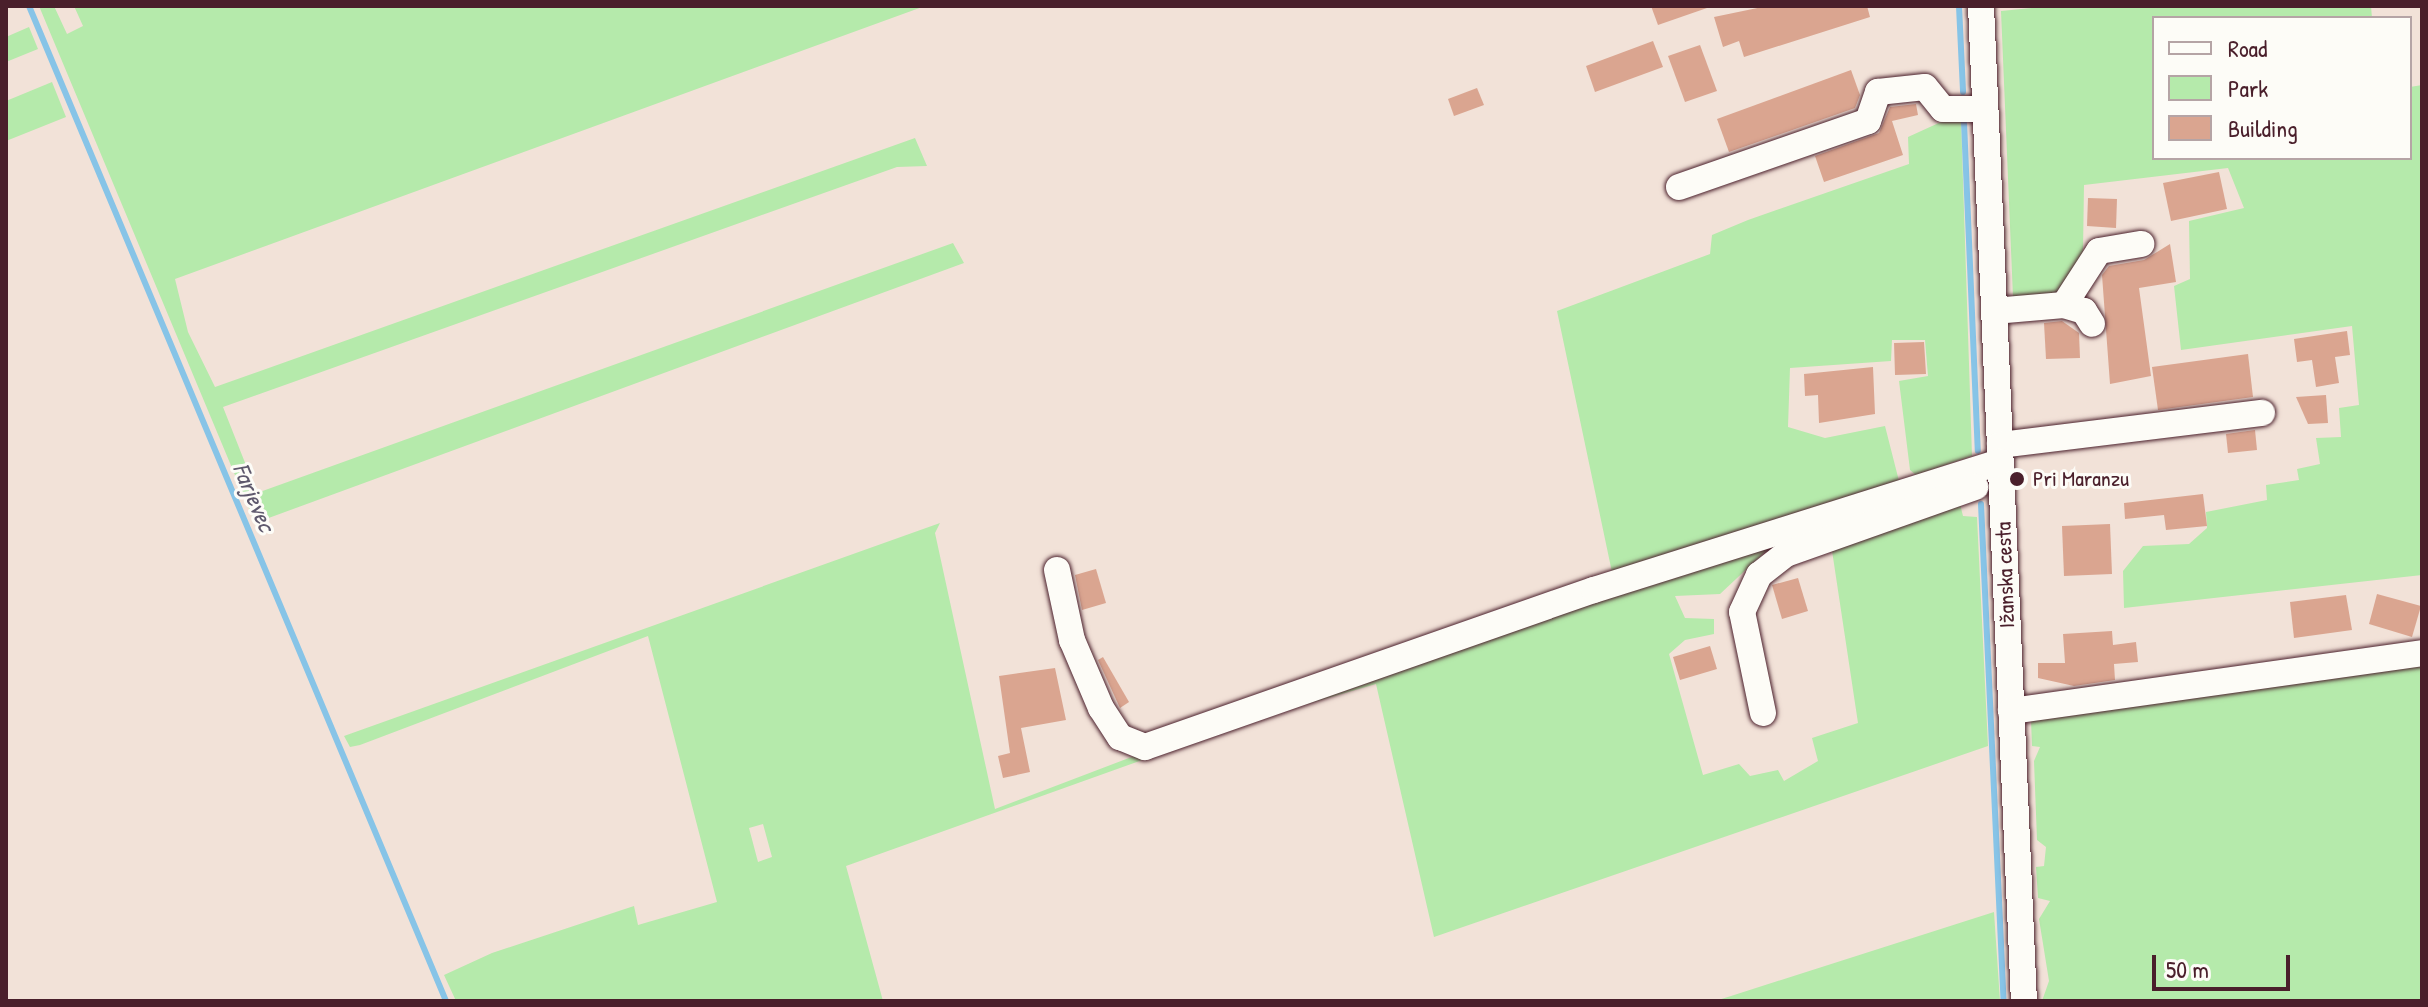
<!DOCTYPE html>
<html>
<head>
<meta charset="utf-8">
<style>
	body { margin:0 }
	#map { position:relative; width:2428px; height:1007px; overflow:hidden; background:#f2e2d8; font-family:"Patrick Hand",sans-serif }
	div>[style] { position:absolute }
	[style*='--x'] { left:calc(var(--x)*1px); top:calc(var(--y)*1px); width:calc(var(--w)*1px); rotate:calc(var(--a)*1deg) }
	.green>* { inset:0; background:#b5eaab }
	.stream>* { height:6px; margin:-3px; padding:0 3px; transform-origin:3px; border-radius:3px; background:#87c4e7 }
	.building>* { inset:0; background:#daa590 }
	.roads { filter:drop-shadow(0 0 2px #4a1f2b) drop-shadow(0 0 2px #4a1f2b) }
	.minor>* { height:26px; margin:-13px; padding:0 13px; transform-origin:13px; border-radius:13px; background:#fdfcf7 }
	.dots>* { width:22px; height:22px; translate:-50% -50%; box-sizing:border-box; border:4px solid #fdfcf7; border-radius:50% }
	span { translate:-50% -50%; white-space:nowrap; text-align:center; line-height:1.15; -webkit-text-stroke:6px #fdfcf7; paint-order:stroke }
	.poi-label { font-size:22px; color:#4a1f2b }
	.left { translate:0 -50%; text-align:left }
	.street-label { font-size:22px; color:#4a1f2b }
	.water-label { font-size:24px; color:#5f596d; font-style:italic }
	.frame { position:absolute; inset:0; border:8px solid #4a1f2b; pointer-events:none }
	.legend { position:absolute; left:2152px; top:16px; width:260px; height:144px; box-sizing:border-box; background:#fdfcf7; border:2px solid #b5a4a5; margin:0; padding:10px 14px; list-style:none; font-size:24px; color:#4a1f2b }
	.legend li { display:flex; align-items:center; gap:16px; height:40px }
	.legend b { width:40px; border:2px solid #b5a4a5 }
	.scale { position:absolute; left:2152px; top:955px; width:138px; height:36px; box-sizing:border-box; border:4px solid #4a1f2b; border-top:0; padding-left:10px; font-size:24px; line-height:28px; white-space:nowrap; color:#4a1f2b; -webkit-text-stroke:6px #fdfcf7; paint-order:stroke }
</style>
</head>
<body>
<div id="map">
	<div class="green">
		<div style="clip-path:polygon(39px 6px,54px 6px,67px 34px,83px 26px,74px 6px,925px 6px,175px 279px,188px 332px,215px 387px,915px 138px,927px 166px,897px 167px,223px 407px,257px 493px,953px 243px,964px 263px,255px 523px)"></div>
		<div style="clip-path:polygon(2052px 6px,2371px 6px,2372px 18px,2154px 18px,2154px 158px,2410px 158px,2410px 87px,2422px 85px,2422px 575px,2124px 608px,2123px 571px,2143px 546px,2189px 544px,2207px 528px,2206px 512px,2267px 500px,2266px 485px,2299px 480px,2297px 469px,2320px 464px,2316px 438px,2341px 437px,2339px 408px,2359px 405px,2352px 326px,2181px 350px,2174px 286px,2190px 279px,2189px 221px,2244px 208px,2228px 168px,2084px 185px,2083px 252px,2069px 293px,2013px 297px,2001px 11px)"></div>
		<div style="clip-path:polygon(29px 27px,38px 49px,6px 62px,6px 37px)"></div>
		<div style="clip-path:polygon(52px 82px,66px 117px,6px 141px,6px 101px)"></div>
		<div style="clip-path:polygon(1954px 116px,1961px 119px,1972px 456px,1916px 475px,1910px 470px,1899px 381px,1928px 376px,1925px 340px,1892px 340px,1891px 361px,1790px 368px,1788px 427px,1825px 438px,1885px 426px,1899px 481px,1613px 577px,1557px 311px,1710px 254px,1712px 235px,1748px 220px,1909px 164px,1908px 137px)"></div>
		<div style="clip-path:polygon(1959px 500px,1963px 516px,1977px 517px,1988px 746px,1434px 937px,1376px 684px,1280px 712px,1411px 655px,1841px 523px,1768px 549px,1720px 594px,1675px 596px,1685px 618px,1714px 619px,1714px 634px,1685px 640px,1669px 654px,1703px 775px,1739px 764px,1750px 776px,1778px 770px,1784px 781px,1818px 761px,1812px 738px,1858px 723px,1831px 544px)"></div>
		<div style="clip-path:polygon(evenodd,940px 523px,935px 533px,995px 809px,1142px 753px,1229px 729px,846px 866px,883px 1001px,456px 1001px,444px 975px,492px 953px,634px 906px,638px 925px,717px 902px,648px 636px,360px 745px,350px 747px,344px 736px,940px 523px,763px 824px,772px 857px,758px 862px,749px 828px,763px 824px)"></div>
		<div style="clip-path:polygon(2422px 662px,2422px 1001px,2042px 1001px,2049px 981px,2039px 919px,2050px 901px,2038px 898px,2036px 867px,2044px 866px,2046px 847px,2037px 840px,2034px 761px,2040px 747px,2032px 746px,2031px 720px)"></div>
		<div style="clip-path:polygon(1994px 912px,2000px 1001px,1715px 1001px,1731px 996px)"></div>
	</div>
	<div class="stream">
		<div style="--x:29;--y:6;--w:1079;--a:67.26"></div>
		<div style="--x:1959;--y:6;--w:86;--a:87.3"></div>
		<div style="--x:1964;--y:122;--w:329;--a:87.6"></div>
		<div style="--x:1981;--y:504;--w:498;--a:87.4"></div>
	</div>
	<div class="building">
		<div style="clip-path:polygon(1651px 6px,1706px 6px,1707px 8px,1658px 25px)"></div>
		<div style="clip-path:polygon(1767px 6px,1867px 6px,1870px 17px,1744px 57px,1739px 41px,1723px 47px,1714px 17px)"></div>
		<div style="clip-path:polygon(1653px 41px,1663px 67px,1595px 92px,1586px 66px)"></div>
		<div style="clip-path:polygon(1700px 45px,1717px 91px,1685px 102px,1668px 56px)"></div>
		<div style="clip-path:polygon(1851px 70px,1860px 95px,1855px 108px,1729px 152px,1717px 119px)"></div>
		<div style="clip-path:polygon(1477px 88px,1484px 105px,1454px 116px,1448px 99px)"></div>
		<div style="clip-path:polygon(1916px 104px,1918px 115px,1892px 121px,1903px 155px,1824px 182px,1815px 156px,1879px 133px,1890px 107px)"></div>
		<div style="clip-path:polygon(2219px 172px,2227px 209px,2171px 221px,2163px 183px)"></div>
		<div style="clip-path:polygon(2088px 198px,2117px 199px,2116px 228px,2087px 226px)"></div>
		<div style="clip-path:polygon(2170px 244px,2176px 282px,2139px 288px,2151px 376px,2110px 384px,2102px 275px,2109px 266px,2144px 260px)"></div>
		<div style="clip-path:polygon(2062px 321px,2079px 333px,2080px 358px,2046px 359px,2044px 323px)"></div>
		<div style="clip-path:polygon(2347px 331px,2350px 355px,2335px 357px,2339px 383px,2316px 387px,2312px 360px,2297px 362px,2294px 339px)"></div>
		<div style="clip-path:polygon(1924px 342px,1926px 374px,1895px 375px,1894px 343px)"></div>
		<div style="clip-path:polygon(2248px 354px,2253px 397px,2158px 410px,2152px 367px)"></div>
		<div style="clip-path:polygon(1873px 367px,1875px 414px,1819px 423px,1818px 395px,1805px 396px,1804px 374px)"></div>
		<div style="clip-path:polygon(2326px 395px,2328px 423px,2308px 424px,2296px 397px)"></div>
		<div style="clip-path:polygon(2255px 430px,2257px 450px,2228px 453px,2226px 434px)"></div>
		<div style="clip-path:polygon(2203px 494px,2207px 526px,2166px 530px,2164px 515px,2125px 519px,2124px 503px)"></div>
		<div style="clip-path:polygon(2110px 524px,2112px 574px,2064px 576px,2062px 526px)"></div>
		<div style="clip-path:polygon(1096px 569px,1106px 603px,1082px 610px,1075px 575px)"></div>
		<div style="clip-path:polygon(1798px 578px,1808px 611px,1782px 619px,1772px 585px)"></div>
		<div style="clip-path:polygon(2377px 594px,2421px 606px,2412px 637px,2369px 624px)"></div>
		<div style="clip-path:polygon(2346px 595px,2352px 630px,2294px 638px,2290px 602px)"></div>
		<div style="clip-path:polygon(2112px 631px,2113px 645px,2136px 642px,2138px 662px,2114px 664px,2115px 680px,2074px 686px,2038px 678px,2038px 663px,2065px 663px,2063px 634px)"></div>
		<div style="clip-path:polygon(1710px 646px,1717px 669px,1680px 680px,1673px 657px)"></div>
		<div style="clip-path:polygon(1103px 657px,1129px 702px,1120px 708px,1098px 660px)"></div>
		<div style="clip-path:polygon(1055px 668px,1066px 720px,1021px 728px,1030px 772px,1003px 778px,998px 756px,1010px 753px,999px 676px)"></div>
	</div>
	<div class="roads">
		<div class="minor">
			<div style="--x:1981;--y:6;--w:996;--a:87.53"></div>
			<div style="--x:1679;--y:187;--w:200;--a:-19.2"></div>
			<div style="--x:1868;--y:121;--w:31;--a:-71"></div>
			<div style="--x:1878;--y:92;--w:47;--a:-6.1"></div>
			<div style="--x:1925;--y:87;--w:28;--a:51"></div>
			<div style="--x:1943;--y:109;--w:42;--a:0"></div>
			<div style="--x:2064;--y:305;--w:21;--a:17"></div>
			<div style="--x:2084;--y:311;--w:15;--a:58"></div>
			<div style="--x:1994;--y:311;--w:70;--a:-4.9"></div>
			<div style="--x:2064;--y:305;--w:64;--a:-57.1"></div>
			<div style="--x:2099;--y:251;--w:43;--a:-9.5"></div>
			<div style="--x:2000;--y:445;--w:264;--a:-7"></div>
			<div style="--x:1057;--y:570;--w:72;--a:77.9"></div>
			<div style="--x:1072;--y:640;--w:74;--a:66.9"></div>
			<div style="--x:1101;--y:708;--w:35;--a:57"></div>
			<div style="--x:1120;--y:737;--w:27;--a:22"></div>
			<div style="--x:1145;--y:747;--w:476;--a:-19.3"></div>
			<div style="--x:1594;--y:590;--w:426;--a:-17.5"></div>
			<div style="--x:2011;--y:711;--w:415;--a:-8"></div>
			<div style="--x:1763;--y:713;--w:103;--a:-101.7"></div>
			<div style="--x:1742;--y:612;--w:41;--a:-65.3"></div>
			<div style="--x:1759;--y:575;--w:34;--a:-38"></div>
			<div style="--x:1786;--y:554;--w:201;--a:-19.5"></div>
		</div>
	</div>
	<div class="dots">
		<div style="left:2017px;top:479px;background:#4a1f2b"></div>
	</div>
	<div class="poi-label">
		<span class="left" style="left:2033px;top:479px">Pri Maranzu</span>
	</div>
	<div class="street-label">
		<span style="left:2005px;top:575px;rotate:-92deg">Ižanska cesta</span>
	</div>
	<div class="water-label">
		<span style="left:254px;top:497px;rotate:67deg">Farjevec</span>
	</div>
	<div class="frame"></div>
	<ul class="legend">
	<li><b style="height:10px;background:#fdfcf7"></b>Road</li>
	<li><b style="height:22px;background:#b5eaab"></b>Park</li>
	<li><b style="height:22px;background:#daa590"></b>Building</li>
	</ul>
	<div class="scale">50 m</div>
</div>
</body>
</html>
